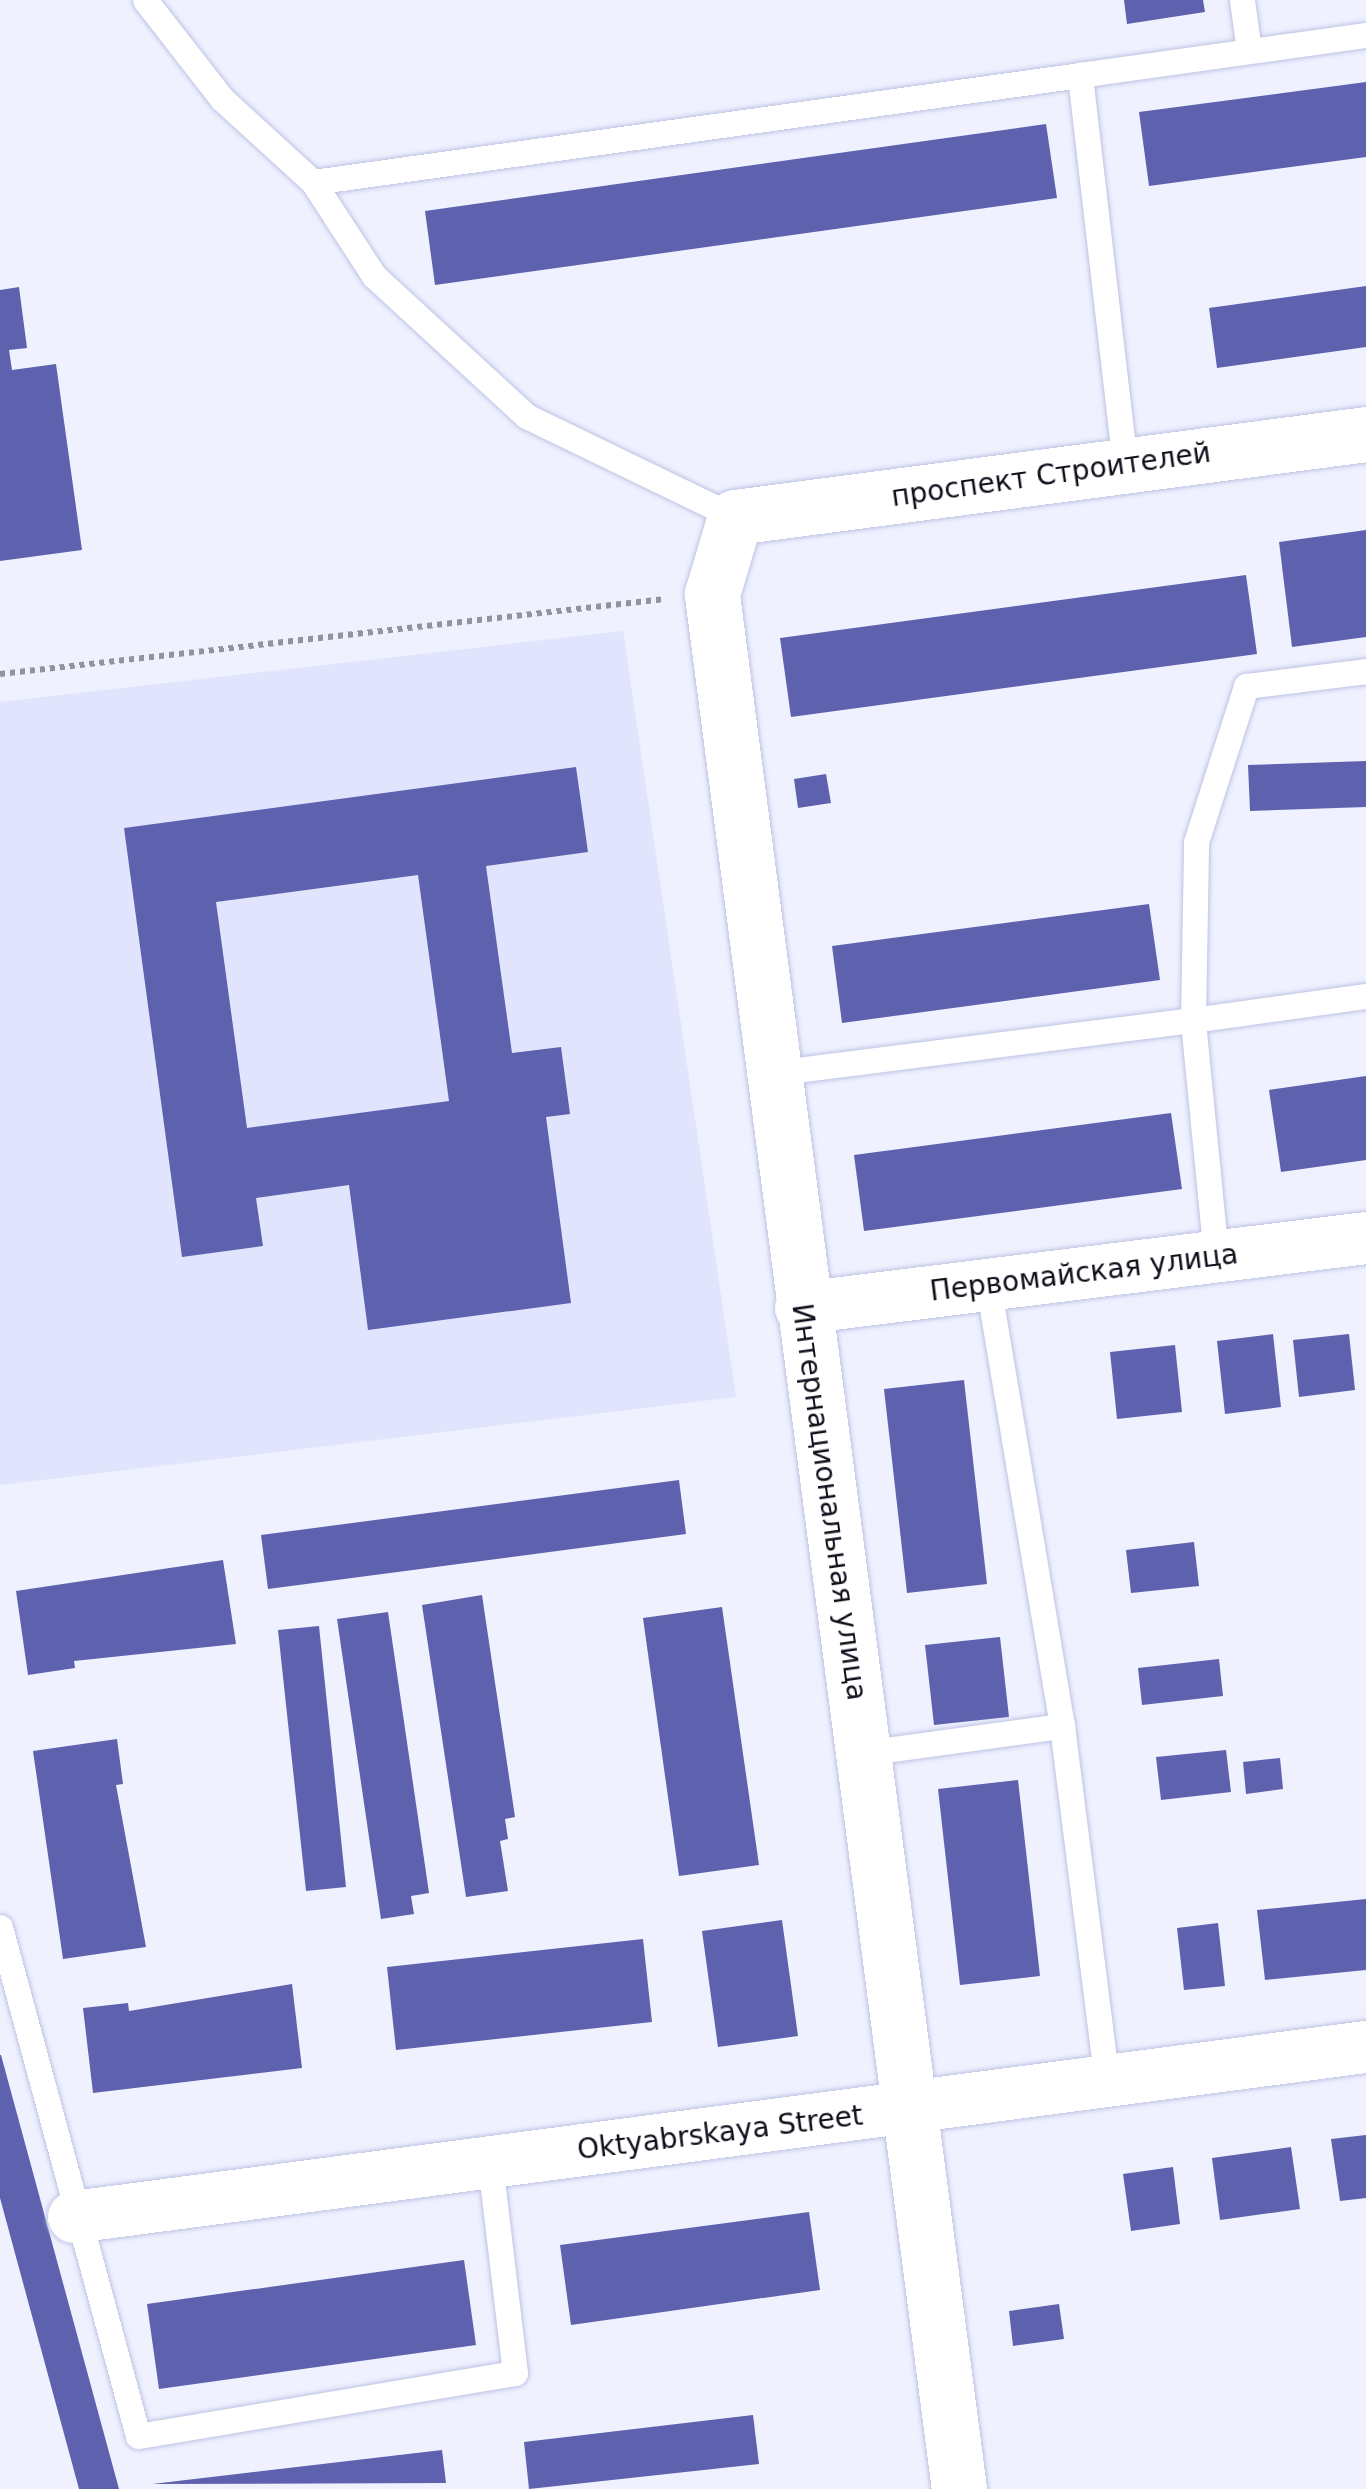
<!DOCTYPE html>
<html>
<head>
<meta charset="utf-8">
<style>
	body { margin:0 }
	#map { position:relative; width:1366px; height:2489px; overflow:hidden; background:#eff1ff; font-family:"DejaVu Sans",sans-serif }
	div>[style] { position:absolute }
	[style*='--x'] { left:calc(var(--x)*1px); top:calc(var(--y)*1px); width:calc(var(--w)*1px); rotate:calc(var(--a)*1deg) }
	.built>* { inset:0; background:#e0e4fc }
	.building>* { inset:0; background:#5e62ae }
	.path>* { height:6px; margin-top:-3px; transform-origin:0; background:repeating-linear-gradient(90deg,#91939f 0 5px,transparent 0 10px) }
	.roads { filter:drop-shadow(0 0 2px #bec3e3) drop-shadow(0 0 2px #bec3e3) }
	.service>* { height:25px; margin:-12.5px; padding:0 12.5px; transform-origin:12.5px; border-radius:12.5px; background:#fff }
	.minor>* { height:52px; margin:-26px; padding:0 26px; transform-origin:26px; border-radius:26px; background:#fff }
	.tertiary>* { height:55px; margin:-27.5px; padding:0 27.5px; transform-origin:27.5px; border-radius:27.5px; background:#fff }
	span { translate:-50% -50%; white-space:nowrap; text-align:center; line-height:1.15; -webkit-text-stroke:8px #fff; paint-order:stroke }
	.street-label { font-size:28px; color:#0e0f1a }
</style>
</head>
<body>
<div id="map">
	<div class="built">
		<div style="clip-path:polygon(623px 631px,736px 1397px,0 1485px,0 702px)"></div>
	</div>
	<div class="building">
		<div style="clip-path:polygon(1124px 0,1203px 0,1205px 12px,1127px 24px)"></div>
		<div style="clip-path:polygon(1366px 82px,1366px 157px,1149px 186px,1139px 112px)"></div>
		<div style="clip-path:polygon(1046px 124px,1057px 198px,435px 285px,425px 211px)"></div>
		<div style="clip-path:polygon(1366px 286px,1366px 347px,1217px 368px,1209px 308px)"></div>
		<div style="clip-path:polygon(19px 287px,27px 348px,9px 350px,12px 370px,56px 364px,82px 550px,0 561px,0 290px)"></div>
		<div style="clip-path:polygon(1366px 530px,1366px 637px,1292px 647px,1279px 542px)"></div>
		<div style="clip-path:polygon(1246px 575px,1257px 654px,791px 717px,780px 638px)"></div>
		<div style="clip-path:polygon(1366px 761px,1366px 807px,1250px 811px,1248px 765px)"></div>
		<div style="clip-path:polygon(evenodd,576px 767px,588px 852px,486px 866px,512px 1053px,561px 1047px,570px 1114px,546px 1117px,571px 1303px,368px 1330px,349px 1185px,256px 1198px,263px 1246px,182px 1257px,124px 828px,576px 767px,418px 875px,449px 1101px,247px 1128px,216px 902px,418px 875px)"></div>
		<div style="clip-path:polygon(826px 774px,831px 803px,798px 808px,794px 779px)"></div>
		<div style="clip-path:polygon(1149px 904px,1160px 980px,842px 1023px,832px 946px)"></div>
		<div style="clip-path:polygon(1366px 1076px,1366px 1160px,1281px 1172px,1269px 1090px)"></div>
		<div style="clip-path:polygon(1171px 1113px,1182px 1189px,864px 1231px,854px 1155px)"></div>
		<div style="clip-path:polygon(1273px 1334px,1281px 1407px,1225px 1414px,1217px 1341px)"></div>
		<div style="clip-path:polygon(1349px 1334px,1355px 1390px,1299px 1397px,1293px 1340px)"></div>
		<div style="clip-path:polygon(1175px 1345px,1182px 1412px,1117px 1419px,1110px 1352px)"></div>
		<div style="clip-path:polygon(964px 1380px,987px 1584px,907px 1593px,884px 1389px)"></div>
		<div style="clip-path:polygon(679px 1480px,686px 1534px,268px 1589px,261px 1535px)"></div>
		<div style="clip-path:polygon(1194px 1542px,1199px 1586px,1131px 1593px,1126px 1550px)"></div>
		<div style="clip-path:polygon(223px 1560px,236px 1644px,74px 1661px,75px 1668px,28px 1675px,16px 1591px)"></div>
		<div style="clip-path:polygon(482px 1595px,515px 1817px,505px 1819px,508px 1839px,500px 1841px,508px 1891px,466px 1897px,422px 1605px)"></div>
		<div style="clip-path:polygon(722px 1607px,759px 1865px,679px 1876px,643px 1618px)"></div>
		<div style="clip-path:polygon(388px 1612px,429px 1893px,411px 1896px,414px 1914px,381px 1919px,337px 1619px)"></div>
		<div style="clip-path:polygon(319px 1626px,346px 1887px,306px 1891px,278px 1630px)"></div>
		<div style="clip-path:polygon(1000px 1637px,1009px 1717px,934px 1725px,925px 1645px)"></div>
		<div style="clip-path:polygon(1219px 1659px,1223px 1696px,1142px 1705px,1138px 1668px)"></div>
		<div style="clip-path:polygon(117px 1739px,123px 1784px,116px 1785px,146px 1947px,63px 1959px,33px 1751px)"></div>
		<div style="clip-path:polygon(1226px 1750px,1231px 1792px,1161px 1800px,1156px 1757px)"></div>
		<div style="clip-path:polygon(1280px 1758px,1283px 1789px,1246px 1794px,1243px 1762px)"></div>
		<div style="clip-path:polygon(1018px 1780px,1040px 1976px,960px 1985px,938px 1789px)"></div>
		<div style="clip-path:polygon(1366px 1899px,1366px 1970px,1265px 1980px,1257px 1910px)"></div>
		<div style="clip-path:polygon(782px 1920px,798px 2036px,718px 2047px,702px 1931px)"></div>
		<div style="clip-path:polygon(1218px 1923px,1225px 1986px,1184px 1990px,1177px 1928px)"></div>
		<div style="clip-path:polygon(643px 1939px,652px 2022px,396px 2050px,387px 1967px)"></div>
		<div style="clip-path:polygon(292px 1984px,302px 2068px,93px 2093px,83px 2008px,128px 2003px,129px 2011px)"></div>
		<div style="clip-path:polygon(0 2055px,1px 2055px,119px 2489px,79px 2489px,0 2198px)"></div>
		<div style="clip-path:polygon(1366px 2135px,1366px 2198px,1340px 2201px,1331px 2139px)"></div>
		<div style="clip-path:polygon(1291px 2147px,1300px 2209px,1220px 2220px,1212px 2158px)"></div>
		<div style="clip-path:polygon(1173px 2167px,1180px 2224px,1131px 2231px,1123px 2174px)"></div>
		<div style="clip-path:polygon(809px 2212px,820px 2290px,571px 2325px,560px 2245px)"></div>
		<div style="clip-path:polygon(464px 2260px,476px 2345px,159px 2389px,147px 2304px)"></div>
		<div style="clip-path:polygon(1059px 2304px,1064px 2339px,1013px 2346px,1009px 2311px)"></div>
		<div style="clip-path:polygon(753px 2415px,759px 2464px,529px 2489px,524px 2442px)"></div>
		<div style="clip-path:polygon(442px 2450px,446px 2483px,152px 2484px)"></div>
	</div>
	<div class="path">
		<div style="--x:0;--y:674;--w:669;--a:-6.43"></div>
	</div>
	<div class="roads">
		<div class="service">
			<div style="--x:145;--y:0;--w:125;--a:52.1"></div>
			<div style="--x:222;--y:99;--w:123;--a:42.4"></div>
			<div style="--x:313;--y:182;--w:112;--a:57"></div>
			<div style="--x:374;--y:276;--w:207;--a:42.6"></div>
			<div style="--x:526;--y:416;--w:232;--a:25.8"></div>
			<div style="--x:1242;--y:0;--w:51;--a:82.2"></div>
			<div style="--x:313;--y:182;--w:774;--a:-7.94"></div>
			<div style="--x:1125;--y:465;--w:393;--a:-96.6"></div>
			<div style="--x:1080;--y:75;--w:289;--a:-8"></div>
			<div style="--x:772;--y:1073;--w:424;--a:-7.2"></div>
			<div style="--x:1193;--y:1020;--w:178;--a:-89"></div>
			<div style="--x:1196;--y:842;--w:164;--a:-72.2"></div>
			<div style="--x:1246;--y:686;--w:121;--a:-7.1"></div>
			<div style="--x:1216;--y:1256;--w:237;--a:-95.6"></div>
			<div style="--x:1193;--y:1020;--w:175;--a:-7.9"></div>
			<div style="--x:988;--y:1284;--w:448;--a:80.5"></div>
			<div style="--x:1062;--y:1726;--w:359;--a:82.8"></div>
			<div style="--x:864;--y:1753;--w:200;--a:-7.8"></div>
			<div style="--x:0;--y:1927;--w:527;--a:74.83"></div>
			<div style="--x:138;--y:2436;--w:382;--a:-9.5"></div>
			<div style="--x:515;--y:2373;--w:211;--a:-96.8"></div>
		</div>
		<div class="minor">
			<div style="--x:801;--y:1308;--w:569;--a:-7.06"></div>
			<div style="--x:74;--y:2217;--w:1303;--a:-7.5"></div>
		</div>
		<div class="tertiary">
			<div style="--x:959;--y:2489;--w:1911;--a:-97.43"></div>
			<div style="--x:712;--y:594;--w:80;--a:-73.4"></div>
			<div style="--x:735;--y:517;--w:636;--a:-7.49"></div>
		</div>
	</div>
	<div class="street-label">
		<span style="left:1051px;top:475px;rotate:-8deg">проспект Строителей</span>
		<span style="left:1084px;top:1273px;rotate:-7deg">Первомайская улица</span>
		<span style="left:829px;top:1502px;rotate:82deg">Интернациональная улица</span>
		<span style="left:720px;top:2133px;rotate:-7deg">Oktyabrskaya Street</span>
	</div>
</div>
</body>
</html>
